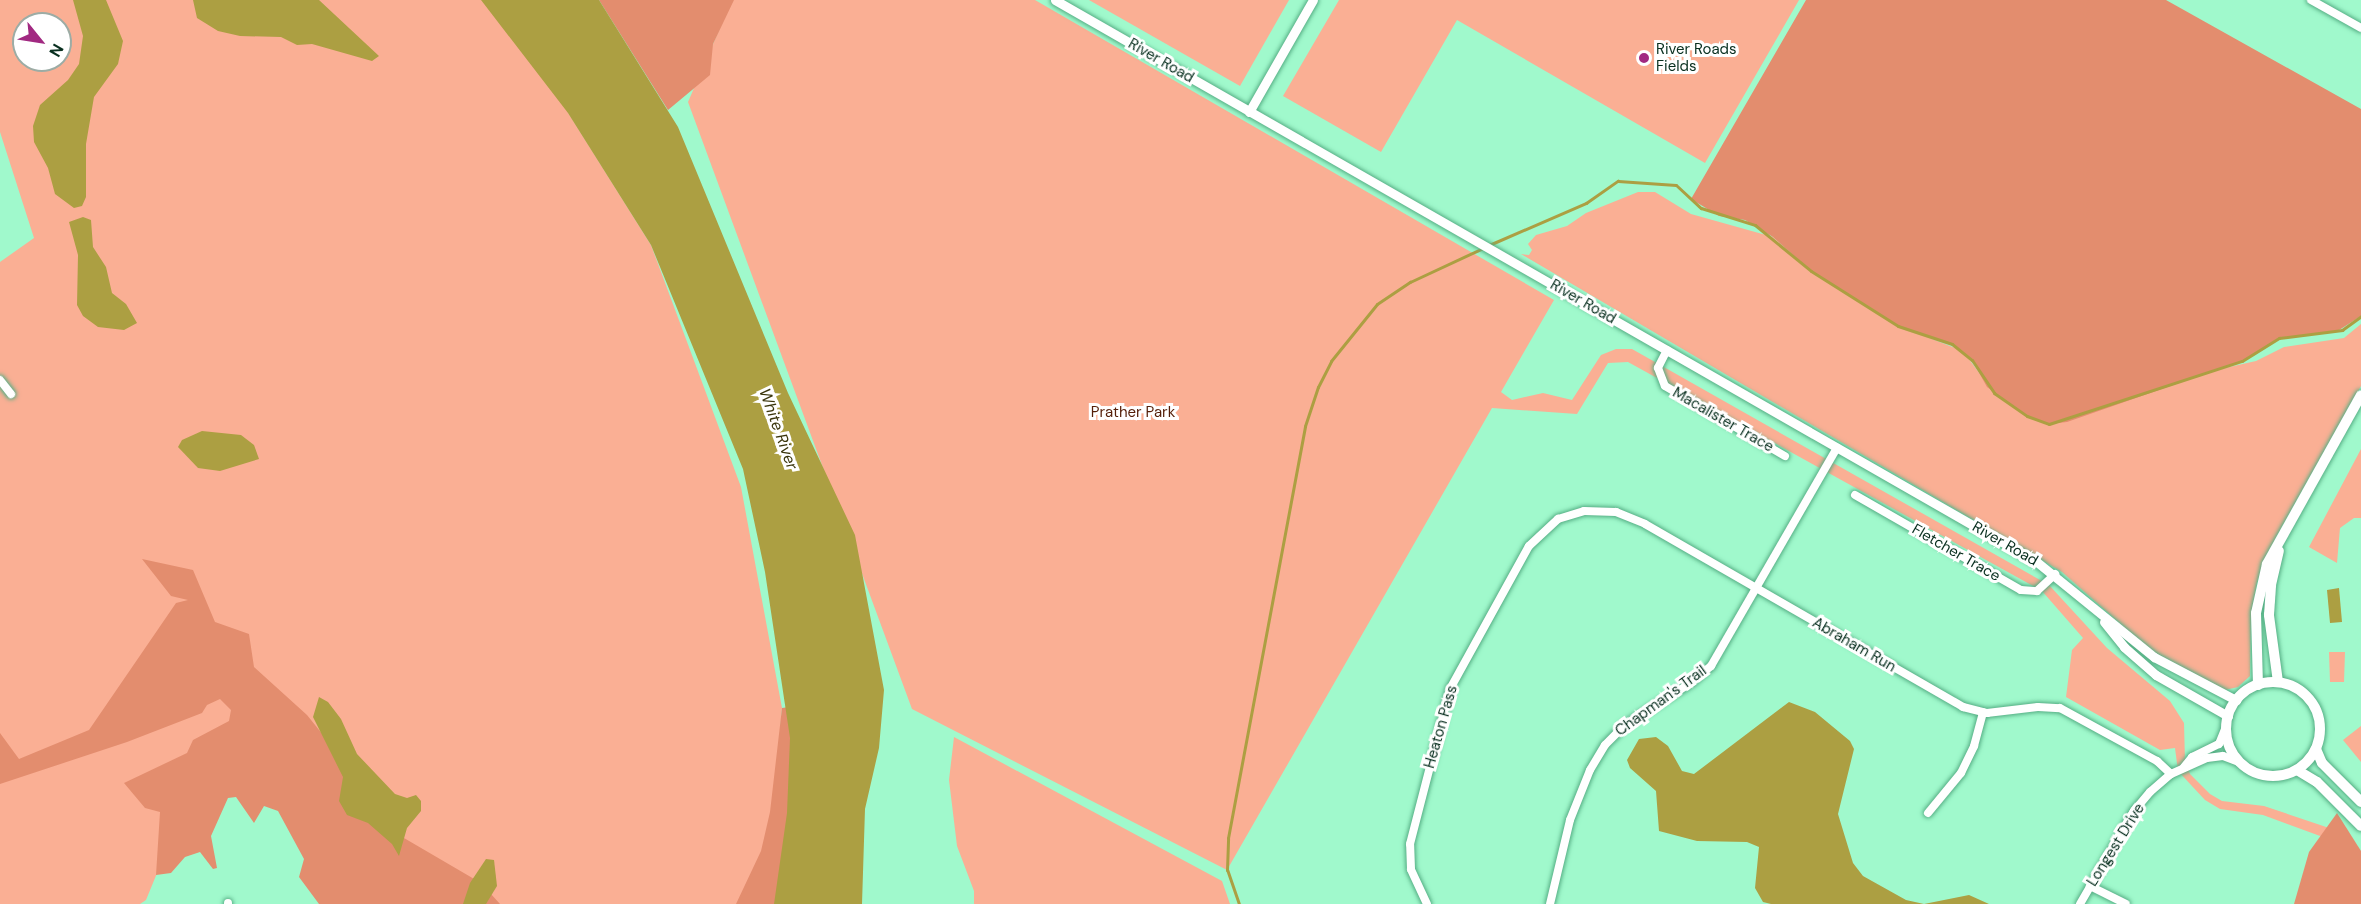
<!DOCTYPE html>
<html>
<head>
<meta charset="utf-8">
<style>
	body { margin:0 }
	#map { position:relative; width:2361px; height:904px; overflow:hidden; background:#a0f9cc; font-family:"DM Sans",sans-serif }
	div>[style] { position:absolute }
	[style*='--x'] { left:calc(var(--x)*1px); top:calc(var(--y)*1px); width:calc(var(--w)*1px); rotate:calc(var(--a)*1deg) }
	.green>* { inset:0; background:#faaf94 }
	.forest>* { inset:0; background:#e38d6e }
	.water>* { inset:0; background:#ac9f42 }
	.stream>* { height:3px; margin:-1.5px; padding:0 1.5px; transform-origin:1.5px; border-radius:1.5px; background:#ac9f42 }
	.roads { filter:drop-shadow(0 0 2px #55ae84) drop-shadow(0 0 2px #55ae84) }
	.minor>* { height:8px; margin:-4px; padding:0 4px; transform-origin:4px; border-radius:4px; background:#fff }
	.tertiary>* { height:9px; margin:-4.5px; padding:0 4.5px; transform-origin:4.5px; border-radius:4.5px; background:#fff }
	.secondary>* { height:10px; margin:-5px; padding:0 5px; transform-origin:5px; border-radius:5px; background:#fff }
	.secondary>.ring { margin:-5px; padding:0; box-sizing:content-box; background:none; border:10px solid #fff; border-radius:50% }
	.dots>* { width:16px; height:16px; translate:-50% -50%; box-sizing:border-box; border:3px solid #fff; border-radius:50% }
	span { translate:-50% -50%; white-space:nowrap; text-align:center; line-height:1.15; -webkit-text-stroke:6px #fff; paint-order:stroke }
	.poi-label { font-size:15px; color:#082f1f }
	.left { translate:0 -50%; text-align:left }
	.street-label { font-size:15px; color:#082f1f }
	.park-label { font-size:15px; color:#541e08 }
	.water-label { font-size:16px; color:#3a350c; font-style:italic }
	.north { position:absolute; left:12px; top:12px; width:60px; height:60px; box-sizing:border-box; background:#fff; border:2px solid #9caca5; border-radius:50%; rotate:120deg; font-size:16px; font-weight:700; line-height:24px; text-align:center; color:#082f1f }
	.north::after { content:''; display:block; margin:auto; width:21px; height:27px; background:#a12981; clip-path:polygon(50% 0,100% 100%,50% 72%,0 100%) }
</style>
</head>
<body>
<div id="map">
	<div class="green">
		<div style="clip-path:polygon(evenodd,0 0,484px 0,549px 82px,651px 245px,741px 487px,782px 708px,768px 872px,762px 904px,432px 904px,258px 764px,178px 822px,146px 900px,140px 904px,0 904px,0 262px,34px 238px,0 132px,0 0,24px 24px,60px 24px,60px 60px,24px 60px,24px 24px)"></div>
		<div style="clip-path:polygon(732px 0,1035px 0,1554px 300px,1501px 392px,1512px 400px,1543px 393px,1572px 400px,1601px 355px,1616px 349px,1632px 349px,2049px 585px,2107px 648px,2170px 701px,2184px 723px,2185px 761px,2190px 774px,2210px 794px,2222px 801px,2264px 806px,2341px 832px,2331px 840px,2263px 815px,2220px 809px,2205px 800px,2178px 771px,2175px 748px,2160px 750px,2066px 697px,2072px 650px,2083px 638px,2042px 591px,1628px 362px,1608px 363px,1577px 414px,1492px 408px,1227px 870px,912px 709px,688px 102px)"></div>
		<div style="clip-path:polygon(1089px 0,1289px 0,1240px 86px)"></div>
		<div style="clip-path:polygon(1339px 0,1799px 0,1705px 163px,1457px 20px,1381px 152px,1283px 96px)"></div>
		<div style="clip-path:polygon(1638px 192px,1655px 192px,1691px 214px,1773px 237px,1811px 271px,1898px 326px,1963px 351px,1994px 393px,2027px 416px,2049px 424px,2194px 375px,2256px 361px,2284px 347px,2344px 338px,2361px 324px,2361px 386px,2276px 537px,2257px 582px,2251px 616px,2250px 676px,2238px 687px,2225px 690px,2150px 650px,2062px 572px,1521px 254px,1529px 255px,1532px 250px,1528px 244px,1536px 235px,1567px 226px,1586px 213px)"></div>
		<div style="clip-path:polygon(2361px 449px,2361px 518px,2354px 518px,2340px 528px,2337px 563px,2309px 547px)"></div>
		<div style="clip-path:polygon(2329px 652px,2345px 652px,2344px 682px,2330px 682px)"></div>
		<div style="clip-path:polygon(2361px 726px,2361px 762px,2343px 740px)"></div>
		<div style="clip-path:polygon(954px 737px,1222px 881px,1230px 904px,974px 904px,974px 891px,957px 846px,949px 780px)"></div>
	</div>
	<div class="forest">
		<div style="clip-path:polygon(599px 0,734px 0,713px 44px,710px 75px,668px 110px)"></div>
		<div style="clip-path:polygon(1806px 0,2166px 0,2361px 109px,2361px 316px,2336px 332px,2279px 338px,2242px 361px,2067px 422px,2049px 424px,2027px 416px,1987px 387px,1972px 360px,1952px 344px,1898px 326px,1811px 271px,1773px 237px,1745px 220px,1719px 216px,1691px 199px)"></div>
		<div style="clip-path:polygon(142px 559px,193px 570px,215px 622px,249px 634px,254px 667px,307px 715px,368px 791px,392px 831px,481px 883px,500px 904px,319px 904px,299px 877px,304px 859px,278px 811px,264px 806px,254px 823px,236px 797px,228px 798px,211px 836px,217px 868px,213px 869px,200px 852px,185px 857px,171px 873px,156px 875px,160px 812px,145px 808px,124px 783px,187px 753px,193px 740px,229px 721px,231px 710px,220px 699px,207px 705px,202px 713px,127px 742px,0 784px,0 733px,19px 759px,89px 730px,176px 603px,188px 600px,171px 596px)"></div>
		<div style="clip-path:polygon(804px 705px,797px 904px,736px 904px,761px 851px,770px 812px,782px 708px)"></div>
		<div style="clip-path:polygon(2337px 813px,2361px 851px,2361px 904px,2294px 904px,2309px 852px)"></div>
	</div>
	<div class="water">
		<div style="clip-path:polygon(73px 0,106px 0,123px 41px,118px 64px,94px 97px,86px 144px,86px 197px,82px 206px,74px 208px,55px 194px,48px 168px,34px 142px,33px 126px,40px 105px,68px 80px,79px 64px,83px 36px)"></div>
		<div style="clip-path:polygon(193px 0,319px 0,379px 56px,372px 61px,312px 44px,297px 45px,281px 37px,240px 36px,218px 31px,197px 18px)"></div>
		<div style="clip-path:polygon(481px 0,599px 0,678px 127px,788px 393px,855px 535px,884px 690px,879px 748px,865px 809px,862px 904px,774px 904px,787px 813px,790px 738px,765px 572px,743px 469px,651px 245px,568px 113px)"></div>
		<div style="clip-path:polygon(83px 217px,91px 220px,93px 247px,106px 267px,112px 293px,126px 304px,137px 323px,124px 330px,98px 327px,83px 316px,77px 305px,78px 255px,69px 222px)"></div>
		<div style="clip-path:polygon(202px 431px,241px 435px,254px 445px,259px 459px,220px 471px,198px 468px,178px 447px,182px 440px)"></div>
		<div style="clip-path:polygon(2339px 588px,2342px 622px,2330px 623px,2327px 590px)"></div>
		<div style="clip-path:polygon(319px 697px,328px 702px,341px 719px,357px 754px,395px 794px,407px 798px,416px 795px,421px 801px,421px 811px,407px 828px,399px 856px,392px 844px,368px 823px,347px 815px,339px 801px,343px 777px,313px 717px)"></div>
		<div style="clip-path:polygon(1789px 702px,1815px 712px,1850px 741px,1854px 749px,1838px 814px,1853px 863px,1863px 876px,1906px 900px,1924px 904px,1969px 895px,1989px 904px,1771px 904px,1763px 902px,1755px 888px,1759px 847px,1747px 842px,1697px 841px,1659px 831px,1656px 791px,1630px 768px,1627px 760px,1639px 739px,1656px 737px,1668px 746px,1682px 771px,1694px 774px)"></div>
		<div style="clip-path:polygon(486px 859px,494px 860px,497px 886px,486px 904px,463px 904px,470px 883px)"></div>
	</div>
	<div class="stream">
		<div style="--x:1489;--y:245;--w:106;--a:-23.4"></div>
		<div style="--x:1586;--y:203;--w:39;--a:-35"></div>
		<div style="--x:1618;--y:181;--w:58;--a:3.9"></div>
		<div style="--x:1676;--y:185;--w:34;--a:43"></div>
		<div style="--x:1701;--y:208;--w:57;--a:17.5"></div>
		<div style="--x:1755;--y:225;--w:72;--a:39.4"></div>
		<div style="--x:1811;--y:271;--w:103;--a:32.3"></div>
		<div style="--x:1898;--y:326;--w:57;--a:18.4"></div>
		<div style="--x:1952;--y:344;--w:26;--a:39"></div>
		<div style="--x:1972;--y:360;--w:40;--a:56"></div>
		<div style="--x:1994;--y:393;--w:40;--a:34.9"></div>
		<div style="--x:2027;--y:416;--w:23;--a:20"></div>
		<div style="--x:2049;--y:424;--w:203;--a:-18.1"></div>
		<div style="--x:2242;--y:361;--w:44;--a:-31.9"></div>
		<div style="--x:2279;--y:338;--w:64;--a:-7.2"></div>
		<div style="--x:2342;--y:330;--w:24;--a:-36"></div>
		<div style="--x:1239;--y:904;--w:36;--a:-109"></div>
		<div style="--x:1227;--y:870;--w:32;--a:-88"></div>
		<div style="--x:1228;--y:838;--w:419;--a:-79.4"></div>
		<div style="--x:1305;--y:426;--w:41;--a:-71.6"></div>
		<div style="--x:1318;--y:387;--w:29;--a:-63"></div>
		<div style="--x:1331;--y:361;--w:73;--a:-51.1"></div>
		<div style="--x:1377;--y:304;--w:40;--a:-34"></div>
		<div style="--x:1410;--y:282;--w:81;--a:-25"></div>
	</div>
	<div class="roads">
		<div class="minor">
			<div style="--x:2311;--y:0;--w:57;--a:29.2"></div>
			<div style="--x:1667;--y:350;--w:20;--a:117"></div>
			<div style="--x:1658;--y:368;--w:19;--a:69"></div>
			<div style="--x:1665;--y:386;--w:139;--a:30.3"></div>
			<div style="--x:0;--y:380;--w:18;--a:52"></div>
			<div style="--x:1855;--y:495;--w:191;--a:29.8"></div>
			<div style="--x:2021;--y:590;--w:16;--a:4"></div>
			<div style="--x:2037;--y:591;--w:25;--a:-43"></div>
			<div style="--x:2184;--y:767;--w:13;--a:-51"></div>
			<div style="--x:2192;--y:757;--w:30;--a:-26"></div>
			<div style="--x:2219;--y:744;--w:18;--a:-68"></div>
			<div style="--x:1928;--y:813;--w:52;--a:-50.5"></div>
			<div style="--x:1961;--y:773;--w:30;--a:-64"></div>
			<div style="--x:1974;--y:746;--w:35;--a:-75"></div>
			<div style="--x:2090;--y:886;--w:40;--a:26.6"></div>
			<div style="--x:228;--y:903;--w:1;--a:90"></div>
			<div style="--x:1427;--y:904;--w:38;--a:-115"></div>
			<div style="--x:1411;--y:869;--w:25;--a:-92"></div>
			<div style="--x:1410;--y:844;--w:160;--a:-75.5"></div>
			<div style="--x:1450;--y:689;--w:163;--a:-61.1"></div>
			<div style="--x:1529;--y:546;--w:40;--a:-43"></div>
			<div style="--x:1558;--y:519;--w:27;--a:-17"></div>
			<div style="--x:1584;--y:511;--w:32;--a:2"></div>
			<div style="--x:1616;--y:512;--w:31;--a:22"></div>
			<div style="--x:1645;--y:524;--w:367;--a:29.9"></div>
			<div style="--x:1963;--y:707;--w:25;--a:14"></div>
			<div style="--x:1987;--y:713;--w:51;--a:-6.7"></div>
			<div style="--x:2038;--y:707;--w:22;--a:3"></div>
			<div style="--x:2060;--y:708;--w:111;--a:28.7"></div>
			<div style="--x:2157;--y:761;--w:19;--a:43"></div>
			<div style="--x:1550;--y:904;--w:86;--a:-76.6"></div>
			<div style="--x:1570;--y:820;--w:54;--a:-68.2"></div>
			<div style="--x:1590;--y:770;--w:29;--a:-59"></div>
			<div style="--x:1605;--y:745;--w:28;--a:-45"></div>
			<div style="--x:1625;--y:725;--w:80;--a:-32.7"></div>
			<div style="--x:1692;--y:682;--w:25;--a:-40"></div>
			<div style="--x:1711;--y:666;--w:252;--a:-60"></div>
			<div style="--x:2080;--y:904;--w:108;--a:-59.9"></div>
			<div style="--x:2134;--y:811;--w:25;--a:-50"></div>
			<div style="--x:2150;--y:792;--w:28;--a:-41"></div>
			<div style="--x:2171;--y:774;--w:39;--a:-24"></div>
			<div style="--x:2207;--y:758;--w:16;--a:-7"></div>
			<div style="--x:2223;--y:756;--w:17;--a:21"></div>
		</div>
		<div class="tertiary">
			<div style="--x:1055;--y:0;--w:1131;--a:29.78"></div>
			<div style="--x:2037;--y:562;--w:151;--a:39.1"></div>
			<div style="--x:2154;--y:657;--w:93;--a:27.7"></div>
			<div style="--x:1249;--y:112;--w:129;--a:-60.3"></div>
			<div style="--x:2104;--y:622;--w:32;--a:51"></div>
			<div style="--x:2124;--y:647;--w:43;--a:41.2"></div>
			<div style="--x:2156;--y:675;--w:83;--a:29.7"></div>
		</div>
		<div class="secondary">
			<div class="ring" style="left:2226px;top:682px;width:84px;height:84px"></div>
			<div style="--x:2278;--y:682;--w:68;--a:-97.7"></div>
			<div style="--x:2269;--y:615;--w:30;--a:-86"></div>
			<div style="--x:2271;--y:585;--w:35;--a:-77"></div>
			<div style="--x:2258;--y:685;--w:72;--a:-91.6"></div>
			<div style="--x:2256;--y:613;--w:50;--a:-77.3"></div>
			<div style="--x:2267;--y:564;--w:193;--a:-60.9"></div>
			<div style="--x:2316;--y:749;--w:15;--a:67"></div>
			<div style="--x:2322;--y:763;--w:55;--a:45"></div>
			<div style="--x:2297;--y:770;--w:23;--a:31"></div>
			<div style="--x:2317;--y:782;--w:62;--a:45"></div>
		</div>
	</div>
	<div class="dots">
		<div style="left:1644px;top:58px;background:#a12981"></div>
	</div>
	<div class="poi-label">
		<span class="left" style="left:1656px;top:58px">River Roads<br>Fields</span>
	</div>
	<div class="street-label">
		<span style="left:1161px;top:61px;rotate:30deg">River Road</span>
		<span style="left:1583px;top:302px;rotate:30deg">River Road</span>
		<span style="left:1723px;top:420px;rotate:30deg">Macalister Trace</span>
		<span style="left:2005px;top:544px;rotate:30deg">River Road</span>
		<span style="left:1956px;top:553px;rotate:30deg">Fletcher Trace</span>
		<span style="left:1854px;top:645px;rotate:30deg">Abraham Run</span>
		<span style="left:1661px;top:701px;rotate:-36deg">Chapman's Trail</span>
		<span style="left:1441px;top:727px;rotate:-74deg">Heaton Pass</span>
		<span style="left:2116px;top:845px;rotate:-58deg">Longest Drive</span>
	</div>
	<div class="park-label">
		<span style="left:1133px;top:413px">Prather Park</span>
	</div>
	<div class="water-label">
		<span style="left:778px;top:429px;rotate:70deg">White River</span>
	</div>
	<div class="north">N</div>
</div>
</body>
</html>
